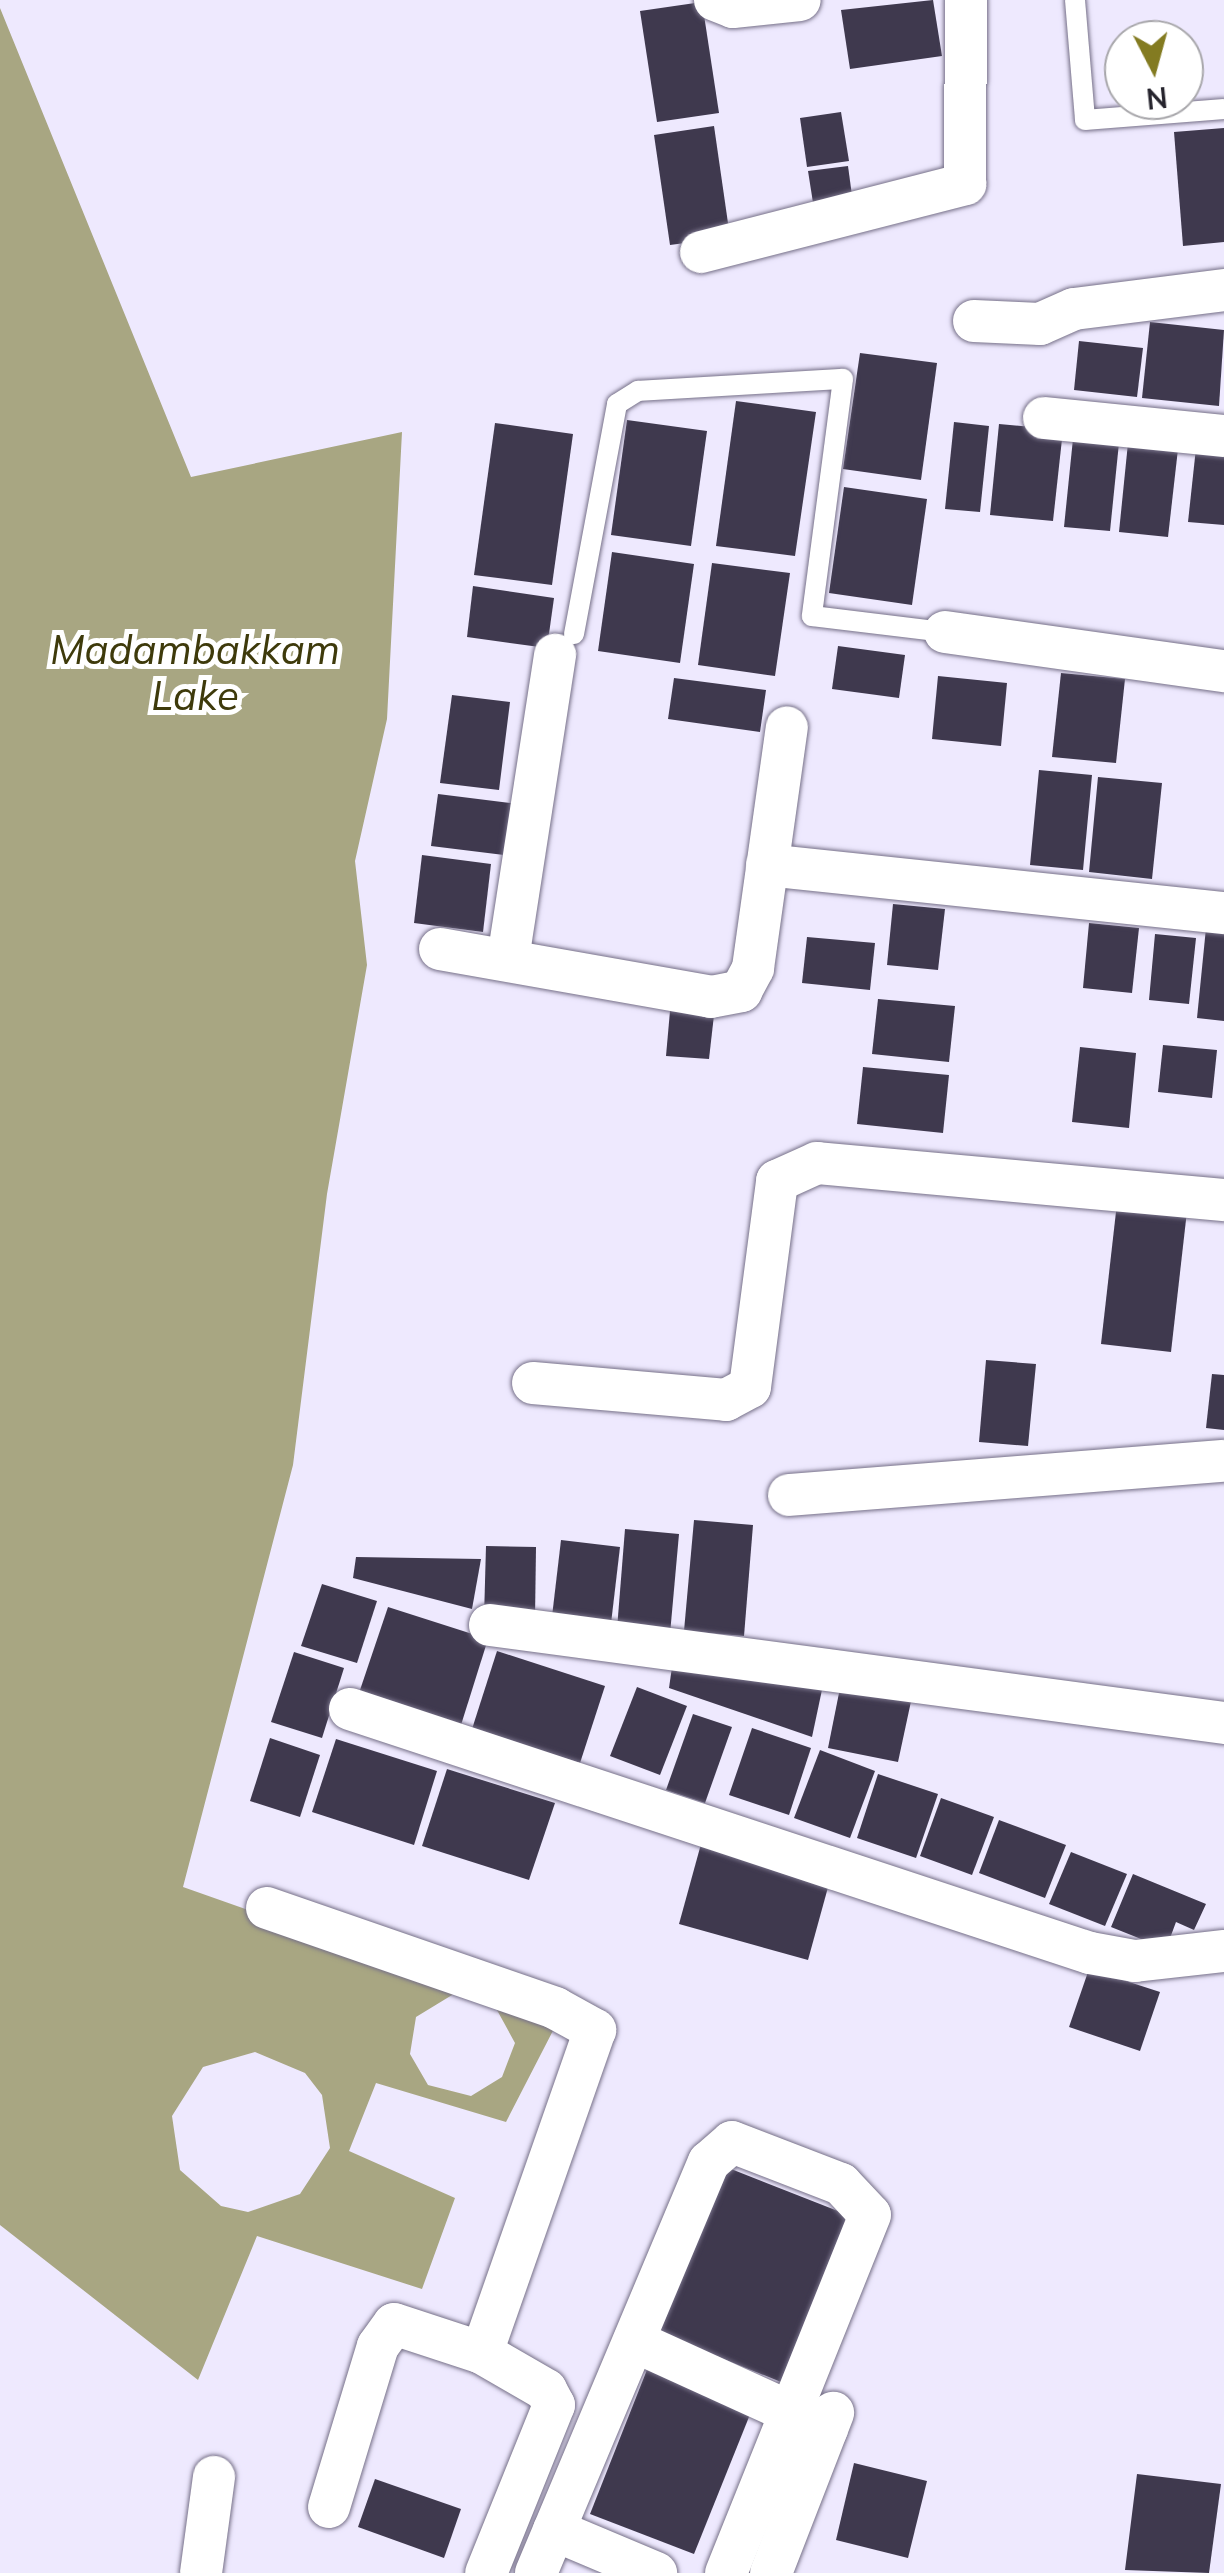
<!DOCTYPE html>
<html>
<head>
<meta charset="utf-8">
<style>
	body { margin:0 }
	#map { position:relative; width:1224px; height:2573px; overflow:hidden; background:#eee9fe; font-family:Mulish,sans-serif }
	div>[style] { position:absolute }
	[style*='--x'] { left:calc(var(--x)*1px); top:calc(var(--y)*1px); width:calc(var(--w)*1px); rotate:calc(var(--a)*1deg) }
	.water>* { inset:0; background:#a8a682 }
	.building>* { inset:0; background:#3f394e }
	.roads { filter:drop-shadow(0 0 2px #767088) drop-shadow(0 0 2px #767088) }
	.lane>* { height:20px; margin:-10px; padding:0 10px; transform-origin:10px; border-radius:10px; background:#fff }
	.street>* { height:42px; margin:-21px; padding:0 21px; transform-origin:21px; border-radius:21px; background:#fff }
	span { translate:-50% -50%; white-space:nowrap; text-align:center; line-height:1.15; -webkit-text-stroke:10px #fff; paint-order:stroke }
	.water-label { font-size:40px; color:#3e3a0b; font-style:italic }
	.north { position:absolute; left:1104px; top:20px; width:100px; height:100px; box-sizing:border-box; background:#fff; border:2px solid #a8a7ab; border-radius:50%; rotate:174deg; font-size:28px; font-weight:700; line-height:40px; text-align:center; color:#26242d }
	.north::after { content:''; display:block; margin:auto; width:35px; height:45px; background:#837b21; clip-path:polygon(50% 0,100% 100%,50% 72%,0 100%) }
</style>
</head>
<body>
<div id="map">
	<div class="water">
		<div style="clip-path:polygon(evenodd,0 8px,191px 477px,402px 432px,387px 719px,355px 861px,367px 965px,327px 1194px,293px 1465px,183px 1887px,559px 2019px,506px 2122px,376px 2083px,349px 2151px,455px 2198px,422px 2289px,257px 2236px,198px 2380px,0 2225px,0 8px,457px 1992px,492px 2001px,515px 2043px,502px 2077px,471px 2096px,428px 2085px,410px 2054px,416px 2017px,457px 1992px,0 8px,255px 2052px,305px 2073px,322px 2095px,330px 2148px,300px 2194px,248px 2212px,221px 2206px,180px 2170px,172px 2116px,203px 2067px,255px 2052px)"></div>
	</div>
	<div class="building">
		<div style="clip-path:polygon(933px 0,942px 56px,850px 69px,841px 10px)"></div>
		<div style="clip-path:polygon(702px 2px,719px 113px,657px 122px,640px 11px)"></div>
		<div style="clip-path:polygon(841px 112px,849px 161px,807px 167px,800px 118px)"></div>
		<div style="clip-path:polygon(714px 126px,730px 237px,670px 245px,654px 135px)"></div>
		<div style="clip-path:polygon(1224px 128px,1224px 242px,1183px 246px,1174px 132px)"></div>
		<div style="clip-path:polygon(848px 166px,853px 203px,814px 209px,808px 171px)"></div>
		<div style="clip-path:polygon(1150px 322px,1224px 330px,1219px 406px,1142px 398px)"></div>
		<div style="clip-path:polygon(1079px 341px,1143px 348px,1137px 397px,1074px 390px)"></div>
		<div style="clip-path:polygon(860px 353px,937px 363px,921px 480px,843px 469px)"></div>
		<div style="clip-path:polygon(736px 401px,816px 412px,795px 556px,716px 546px)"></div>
		<div style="clip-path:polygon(627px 420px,707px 431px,691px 546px,611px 535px)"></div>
		<div style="clip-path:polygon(954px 422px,989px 426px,980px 512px,945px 509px)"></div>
		<div style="clip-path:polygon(495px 423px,573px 434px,552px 585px,474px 575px)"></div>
		<div style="clip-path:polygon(999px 424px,1063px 430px,1053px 521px,990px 515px)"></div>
		<div style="clip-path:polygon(1074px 429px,1120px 433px,1110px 531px,1064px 527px)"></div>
		<div style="clip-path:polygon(1128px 443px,1178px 449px,1168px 537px,1119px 532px)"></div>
		<div style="clip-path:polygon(1196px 448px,1224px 450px,1224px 525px,1188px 522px)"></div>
		<div style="clip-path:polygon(844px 487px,927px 499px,912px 605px,829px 593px)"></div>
		<div style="clip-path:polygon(612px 552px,694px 564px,680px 663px,598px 651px)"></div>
		<div style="clip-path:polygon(712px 563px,790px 573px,775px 676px,698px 665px)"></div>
		<div style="clip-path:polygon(473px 586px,554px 598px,547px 648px,467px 637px)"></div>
		<div style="clip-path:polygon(838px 646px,905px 655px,899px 698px,832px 689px)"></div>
		<div style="clip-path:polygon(1061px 673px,1125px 679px,1116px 763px,1052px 757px)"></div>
		<div style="clip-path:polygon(938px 676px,1007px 683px,1001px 746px,932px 739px)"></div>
		<div style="clip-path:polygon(674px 678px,766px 690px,760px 732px,668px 719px)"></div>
		<div style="clip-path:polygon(452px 695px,510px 702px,499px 790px,440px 783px)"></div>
		<div style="clip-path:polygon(1039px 770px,1092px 775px,1083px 870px,1030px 865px)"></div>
		<div style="clip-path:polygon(1098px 777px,1162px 783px,1152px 879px,1089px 872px)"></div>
		<div style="clip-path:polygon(438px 794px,511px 803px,504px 855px,431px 846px)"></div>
		<div style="clip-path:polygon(422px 855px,491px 864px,483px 932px,414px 923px)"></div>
		<div style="clip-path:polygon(893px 904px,945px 909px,938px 970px,887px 965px)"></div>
		<div style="clip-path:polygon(1089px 923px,1139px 928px,1132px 993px,1083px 988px)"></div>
		<div style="clip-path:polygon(1206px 928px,1224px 929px,1224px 1021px,1197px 1018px)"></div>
		<div style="clip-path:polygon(1155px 934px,1196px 938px,1189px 1004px,1149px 1000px)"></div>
		<div style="clip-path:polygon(807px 937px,875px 943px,870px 990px,802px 983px)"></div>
		<div style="clip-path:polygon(878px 999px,955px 1006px,949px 1062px,872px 1054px)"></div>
		<div style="clip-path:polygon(670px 1011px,714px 1015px,709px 1059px,666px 1056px)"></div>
		<div style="clip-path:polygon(1163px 1045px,1217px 1050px,1212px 1098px,1158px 1092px)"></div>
		<div style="clip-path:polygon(1080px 1047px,1136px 1053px,1129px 1128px,1072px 1122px)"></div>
		<div style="clip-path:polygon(863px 1067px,949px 1075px,943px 1133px,857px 1124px)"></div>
		<div style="clip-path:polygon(1117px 1203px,1187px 1211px,1171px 1352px,1101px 1344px)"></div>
		<div style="clip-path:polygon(986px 1360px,1036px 1364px,1028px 1446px,979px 1442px)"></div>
		<div style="clip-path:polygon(1212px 1374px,1224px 1375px,1224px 1430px,1206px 1428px)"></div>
		<div style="clip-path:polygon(694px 1520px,753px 1525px,744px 1636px,684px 1631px)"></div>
		<div style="clip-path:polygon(625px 1529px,679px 1534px,670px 1634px,617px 1629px)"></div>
		<div style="clip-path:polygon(561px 1540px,620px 1547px,610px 1632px,551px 1625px)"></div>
		<div style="clip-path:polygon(486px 1546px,536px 1547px,535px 1618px,484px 1618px)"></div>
		<div style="clip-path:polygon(356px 1557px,481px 1559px,472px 1609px,353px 1578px)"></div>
		<div style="clip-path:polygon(322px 1584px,377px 1601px,357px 1663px,301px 1646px)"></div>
		<div style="clip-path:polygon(388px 1607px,488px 1639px,461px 1725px,359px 1693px)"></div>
		<div style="clip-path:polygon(497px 1651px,605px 1686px,580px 1763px,472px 1729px)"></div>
		<div style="clip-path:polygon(294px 1652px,344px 1668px,322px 1738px,271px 1722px)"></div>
		<div style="clip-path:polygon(673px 1660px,823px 1685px,812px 1737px,669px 1688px)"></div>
		<div style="clip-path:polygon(842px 1678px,913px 1692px,898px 1762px,828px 1748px)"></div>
		<div style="clip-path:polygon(637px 1687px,687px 1706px,660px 1775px,610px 1756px)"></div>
		<div style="clip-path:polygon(693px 1714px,732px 1727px,705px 1803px,666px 1790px)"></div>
		<div style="clip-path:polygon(752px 1728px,811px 1748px,789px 1815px,729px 1795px)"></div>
		<div style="clip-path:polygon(270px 1738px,320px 1755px,300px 1817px,250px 1801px)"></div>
		<div style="clip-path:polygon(336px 1739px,437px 1771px,414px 1845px,312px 1812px)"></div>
		<div style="clip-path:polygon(820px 1750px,875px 1771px,850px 1838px,794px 1818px)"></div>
		<div style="clip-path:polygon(447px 1769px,555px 1803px,529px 1880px,422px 1846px)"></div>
		<div style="clip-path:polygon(878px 1774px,938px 1794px,916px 1858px,857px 1838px)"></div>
		<div style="clip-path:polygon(941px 1798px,994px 1817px,972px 1875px,920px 1856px)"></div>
		<div style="clip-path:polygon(999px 1820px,1066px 1845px,1045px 1898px,979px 1873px)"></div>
		<div style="clip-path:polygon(701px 1844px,830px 1880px,808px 1960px,679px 1924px)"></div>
		<div style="clip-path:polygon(1071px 1852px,1127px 1874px,1105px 1926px,1049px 1904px)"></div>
		<div style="clip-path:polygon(1133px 1874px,1206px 1904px,1194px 1930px,1176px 1922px,1166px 1949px,1111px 1927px)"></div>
		<div style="clip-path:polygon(1089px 1969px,1160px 1992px,1140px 2051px,1069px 2027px)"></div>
		<div style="clip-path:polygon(726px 2167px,848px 2215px,781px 2382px,659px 2333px)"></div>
		<div style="clip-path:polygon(650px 2362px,755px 2402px,694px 2554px,590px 2514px)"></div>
		<div style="clip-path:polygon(854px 2463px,927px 2481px,908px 2558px,836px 2540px)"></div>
		<div style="clip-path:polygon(1137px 2474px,1221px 2484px,1209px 2573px,1125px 2570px)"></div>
		<div style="clip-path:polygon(375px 2479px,461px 2509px,444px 2558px,358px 2527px)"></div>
	</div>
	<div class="roads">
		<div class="lane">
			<div style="--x:1075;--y:0;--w:120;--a:85.2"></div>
			<div style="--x:1085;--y:120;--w:139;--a:-4.5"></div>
			<div style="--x:574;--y:634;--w:234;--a:-79.4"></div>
			<div style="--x:617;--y:404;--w:25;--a:-32"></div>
			<div style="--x:638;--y:391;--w:205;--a:-3.4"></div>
			<div style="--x:843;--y:379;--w:239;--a:97.5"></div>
			<div style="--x:812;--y:616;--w:134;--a:6.9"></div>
		</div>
		<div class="street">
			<div style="--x:715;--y:0;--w:19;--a:21"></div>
			<div style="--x:733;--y:7;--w:67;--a:-6"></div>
			<div style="--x:701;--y:252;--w:273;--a:-14.4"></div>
			<div style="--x:965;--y:184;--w:184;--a:-89.7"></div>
			<div style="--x:974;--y:321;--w:66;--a:2.6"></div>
			<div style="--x:1040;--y:324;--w:37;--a:-24"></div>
			<div style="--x:1074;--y:309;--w:151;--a:-7.2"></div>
			<div style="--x:1044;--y:418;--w:181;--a:5.7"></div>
			<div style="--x:945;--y:632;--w:282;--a:8"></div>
			<div style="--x:767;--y:865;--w:460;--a:6"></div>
			<div style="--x:440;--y:949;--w:275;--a:10"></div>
			<div style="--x:711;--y:997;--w:31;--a:-11"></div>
			<div style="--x:741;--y:991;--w:26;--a:-62"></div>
			<div style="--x:753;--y:968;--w:243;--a:-82"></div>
			<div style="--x:508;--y:959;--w:308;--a:-81.2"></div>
			<div style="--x:533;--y:1383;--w:194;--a:5"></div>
			<div style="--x:726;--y:1400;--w:27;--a:-28"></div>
			<div style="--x:750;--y:1387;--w:208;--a:-82.5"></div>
			<div style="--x:777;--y:1181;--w:44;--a:-24.2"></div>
			<div style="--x:817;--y:1163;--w:409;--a:5.2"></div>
			<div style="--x:789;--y:1495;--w:436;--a:-4.5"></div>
			<div style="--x:490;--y:1625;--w:741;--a:7.6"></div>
			<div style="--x:350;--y:1709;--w:779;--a:18.25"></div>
			<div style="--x:1090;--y:1953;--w:46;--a:10.1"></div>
			<div style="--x:1135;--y:1961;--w:90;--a:-6.4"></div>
			<div style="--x:267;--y:1908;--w:305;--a:19.1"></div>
			<div style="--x:555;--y:2008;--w:46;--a:28.8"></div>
			<div style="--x:595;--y:2030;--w:342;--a:109.3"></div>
			<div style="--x:634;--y:2341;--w:212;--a:24.5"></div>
			<div style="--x:329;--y:2507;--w:168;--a:-73.1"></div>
			<div style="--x:378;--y:2346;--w:27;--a:-54"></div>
			<div style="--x:394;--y:2324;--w:93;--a:18.2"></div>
			<div style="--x:482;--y:2353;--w:74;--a:30"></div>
			<div style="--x:546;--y:2390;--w:17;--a:62"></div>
			<div style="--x:554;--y:2405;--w:181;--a:112"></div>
			<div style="--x:554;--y:2530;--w:111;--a:22.9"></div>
			<div style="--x:201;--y:2573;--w:97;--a:-82.3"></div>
			<div style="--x:536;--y:2573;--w:446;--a:-67.2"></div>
			<div style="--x:709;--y:2162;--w:30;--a:-41"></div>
			<div style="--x:732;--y:2142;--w:117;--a:21.1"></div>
			<div style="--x:841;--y:2184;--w:42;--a:46.9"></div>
			<div style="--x:870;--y:2215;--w:386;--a:111.9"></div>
			<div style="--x:771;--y:2573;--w:172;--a:-68.8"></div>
		</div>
	</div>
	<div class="water-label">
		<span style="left:195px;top:672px">Madambakkam<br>Lake</span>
	</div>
	<div class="north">N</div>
</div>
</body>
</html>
